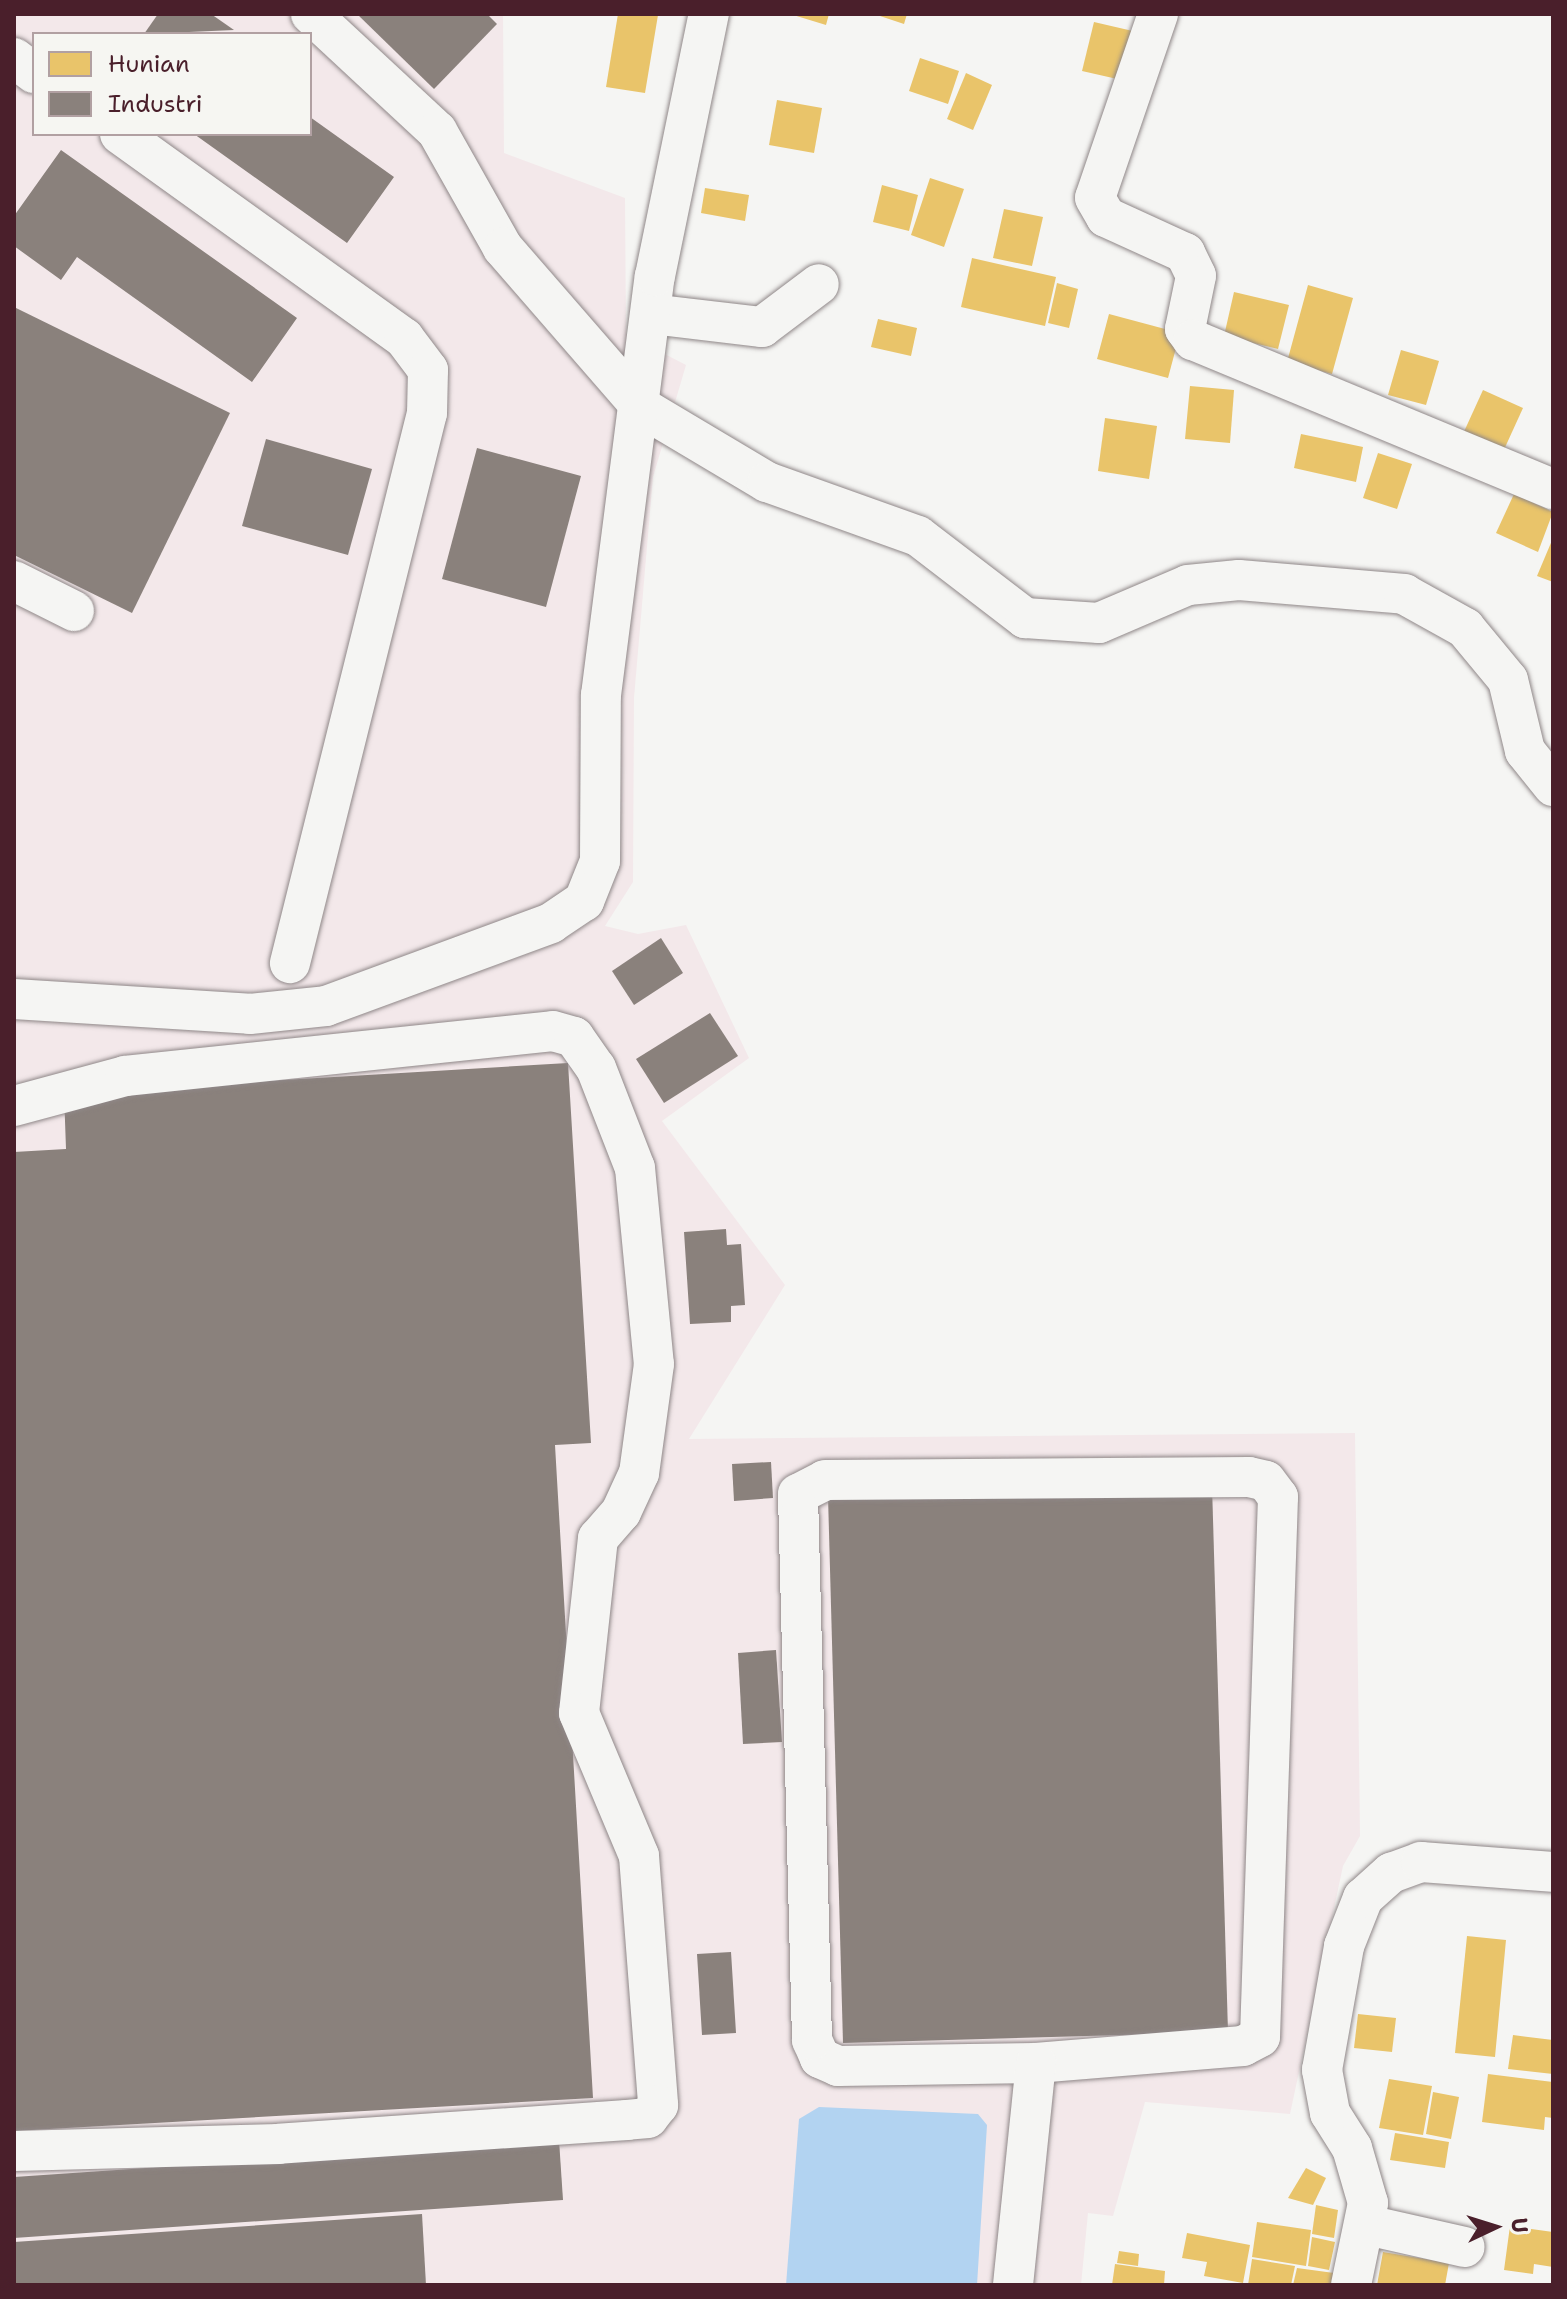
<!DOCTYPE html>
<html>
<head>
<meta charset="utf-8">
<style>
	body { margin:0 }
	#map { position:relative; width:1567px; height:2299px; overflow:hidden; background:#f5f5f3; font-family:"Shantell Sans",sans-serif }
	div>[style] { position:absolute }
	[style*='--x'] { left:calc(var(--x)*1px); top:calc(var(--y)*1px); width:calc(var(--w)*1px); rotate:calc(var(--a)*1deg) }
	.built>* { inset:0; background:#f3e8ea }
	.water>* { inset:0; background:#b2d3f1 }
	.homes>* { inset:0; background:#e9c46a }
	.industry>* { inset:0; background:#8a817c }
	.roads { filter:drop-shadow(0 0 2px #8f8788) drop-shadow(0 0 2px #8f8788) }
	.minor>* { height:40px; margin:-20px; padding:0 20px; transform-origin:20px; border-radius:20px; background:#f5f5f3 }
	span { translate:-50% -50%; white-space:nowrap; text-align:center; line-height:1.15; -webkit-text-stroke:8px #f6f6f2; paint-order:stroke }
	.frame { position:absolute; inset:0; border:16px solid #4a1f2b; pointer-events:none }
	.legend { position:absolute; left:32px; top:32px; width:280px; height:104px; box-sizing:border-box; background:#f6f6f2; border:2px solid #b1a0a2; margin:0; padding:10px 14px; list-style:none; font-size:24px; color:#4a1f2b }
	.legend li { display:flex; align-items:center; gap:16px; height:40px }
	.legend b { width:40px; border:2px solid #b1a0a2 }
	.north { position:absolute; left:1455px; top:2187px; width:80px; height:80px; -webkit-text-stroke:6px #f6f6f2; paint-order:stroke; rotate:86deg; font-size:22px; font-weight:700; line-height:32px; text-align:center; color:#4a1f2b }
	.north::after { content:''; display:block; margin:auto; width:28px; height:36px; background:#4a1f2b; clip-path:polygon(50% 0,100% 100%,50% 72%,0 100%) }
</style>
</head>
<body>
<div id="map">
	<div class="built">
		<div style="clip-path:polygon(evenodd,14px 14px,503px 14px,504px 153px,625px 198px,626px 334px,686px 365px,653px 477px,634px 698px,633px 882px,605px 926px,638px 934px,686px 925px,749px 1058px,662px 1121px,785px 1285px,689px 1439px,1355px 1433px,1360px 1836px,1343px 1866px,1290px 2114px,1145px 2102px,1113px 2216px,1088px 2213px,1081px 2285px,14px 2285px,14px 14px,34px 34px,310px 34px,310px 134px,34px 134px,34px 34px)"></div>
	</div>
	<div class="water">
		<div style="clip-path:polygon(819px 2107px,978px 2114px,987px 2125px,977px 2285px,786px 2285px,799px 2119px)"></div>
	</div>
	<div class="homes">
		<div style="clip-path:polygon(618px 14px,658px 15px,645px 93px,606px 87px)"></div>
		<div style="clip-path:polygon(790px 14px,829px 14px,826px 25px)"></div>
		<div style="clip-path:polygon(874px 14px,907px 14px,904px 24px)"></div>
		<div style="clip-path:polygon(1094px 22px,1137px 32px,1126px 81px,1082px 71px)"></div>
		<div style="clip-path:polygon(920px 58px,959px 71px,948px 104px,909px 91px)"></div>
		<div style="clip-path:polygon(966px 73px,992px 85px,973px 130px,947px 119px)"></div>
		<div style="clip-path:polygon(777px 100px,822px 108px,814px 153px,769px 145px)"></div>
		<div style="clip-path:polygon(930px 178px,964px 189px,944px 247px,911px 235px)"></div>
		<div style="clip-path:polygon(882px 185px,918px 195px,909px 231px,873px 222px)"></div>
		<div style="clip-path:polygon(705px 188px,749px 195px,745px 221px,701px 213px)"></div>
		<div style="clip-path:polygon(1004px 209px,1043px 217px,1032px 266px,993px 258px)"></div>
		<div style="clip-path:polygon(972px 258px,1056px 277px,1045px 326px,961px 307px)"></div>
		<div style="clip-path:polygon(1057px 283px,1078px 289px,1069px 328px,1048px 323px)"></div>
		<div style="clip-path:polygon(1308px 285px,1353px 298px,1332px 374px,1287px 362px)"></div>
		<div style="clip-path:polygon(1234px 292px,1289px 305px,1278px 349px,1224px 336px)"></div>
		<div style="clip-path:polygon(1109px 314px,1180px 333px,1168px 378px,1097px 359px)"></div>
		<div style="clip-path:polygon(878px 319px,917px 328px,911px 356px,871px 347px)"></div>
		<div style="clip-path:polygon(1401px 350px,1439px 361px,1426px 405px,1388px 395px)"></div>
		<div style="clip-path:polygon(1190px 386px,1234px 390px,1230px 443px,1185px 439px)"></div>
		<div style="clip-path:polygon(1483px 390px,1523px 408px,1502px 454px,1462px 436px)"></div>
		<div style="clip-path:polygon(1105px 418px,1157px 426px,1149px 479px,1098px 471px)"></div>
		<div style="clip-path:polygon(1301px 434px,1363px 447px,1356px 482px,1294px 468px)"></div>
		<div style="clip-path:polygon(1378px 453px,1412px 464px,1397px 509px,1363px 498px)"></div>
		<div style="clip-path:polygon(1514px 494px,1553px 512px,1538px 552px,1496px 533px)"></div>
		<div style="clip-path:polygon(1553px 538px,1553px 582px,1537px 576px)"></div>
		<div style="clip-path:polygon(1467px 1936px,1506px 1940px,1495px 2057px,1455px 2053px)"></div>
		<div style="clip-path:polygon(1358px 2014px,1396px 2018px,1392px 2052px,1354px 2048px)"></div>
		<div style="clip-path:polygon(1513px 2035px,1553px 2040px,1553px 2074px,1508px 2069px)"></div>
		<div style="clip-path:polygon(1488px 2074px,1553px 2082px,1553px 2118px,1545px 2117px,1544px 2130px,1482px 2122px)"></div>
		<div style="clip-path:polygon(1389px 2079px,1432px 2086px,1423px 2135px,1379px 2128px)"></div>
		<div style="clip-path:polygon(1433px 2092px,1459px 2097px,1451px 2139px,1426px 2134px)"></div>
		<div style="clip-path:polygon(1395px 2133px,1449px 2142px,1445px 2168px,1390px 2160px)"></div>
		<div style="clip-path:polygon(1306px 2168px,1326px 2178px,1313px 2205px,1288px 2198px)"></div>
		<div style="clip-path:polygon(1316px 2205px,1338px 2210px,1334px 2238px,1312px 2234px)"></div>
		<div style="clip-path:polygon(1257px 2222px,1311px 2230px,1306px 2266px,1252px 2257px)"></div>
		<div style="clip-path:polygon(1510px 2226px,1553px 2232px,1553px 2267px,1534px 2264px,1533px 2274px,1504px 2270px)"></div>
		<div style="clip-path:polygon(1187px 2233px,1250px 2245px,1243px 2283px,1204px 2276px,1207px 2262px,1182px 2258px)"></div>
		<div style="clip-path:polygon(1312px 2237px,1335px 2242px,1329px 2270px,1308px 2266px)"></div>
		<div style="clip-path:polygon(1119px 2251px,1139px 2254px,1138px 2266px,1117px 2263px)"></div>
		<div style="clip-path:polygon(1383px 2252px,1449px 2263px,1445px 2285px,1377px 2285px)"></div>
		<div style="clip-path:polygon(1252px 2259px,1295px 2266px,1291px 2285px,1248px 2285px)"></div>
		<div style="clip-path:polygon(1115px 2264px,1165px 2271px,1164px 2285px,1112px 2285px)"></div>
		<div style="clip-path:polygon(1297px 2268px,1334px 2273px,1331px 2285px,1293px 2285px)"></div>
	</div>
	<div class="industry">
		<div style="clip-path:polygon(158px 14px,211px 14px,234px 30px,144px 34px)"></div>
		<div style="clip-path:polygon(357px 14px,487px 14px,497px 24px,434px 89px)"></div>
		<div style="clip-path:polygon(310px 117px,394px 177px,347px 243px,194px 134px,310px 134px)"></div>
		<div style="clip-path:polygon(61px 150px,297px 318px,252px 382px,77px 257px,61px 280px,14px 246px,14px 216px)"></div>
		<div style="clip-path:polygon(14px 307px,230px 413px,132px 613px,14px 555px)"></div>
		<div style="clip-path:polygon(266px 439px,372px 469px,348px 555px,242px 526px)"></div>
		<div style="clip-path:polygon(477px 448px,581px 476px,546px 607px,442px 579px)"></div>
		<div style="clip-path:polygon(661px 938px,683px 973px,634px 1005px,612px 971px)"></div>
		<div style="clip-path:polygon(710px 1013px,738px 1056px,664px 1103px,636px 1059px)"></div>
		<div style="clip-path:polygon(568px 1063px,591px 1443px,555px 1445px,593px 2098px,14px 2131px,14px 1152px,66px 1149px,64px 1093px)"></div>
		<div style="clip-path:polygon(726px 1229px,727px 1245px,741px 1244px,745px 1305px,731px 1306px,731px 1322px,690px 1324px,684px 1232px)"></div>
		<div style="clip-path:polygon(771px 1462px,773px 1498px,734px 1501px,732px 1464px)"></div>
		<div style="clip-path:polygon(1212px 1485px,1228px 2032px,843px 2043px,828px 1496px)"></div>
		<div style="clip-path:polygon(776px 1650px,782px 1742px,743px 1744px,738px 1653px)"></div>
		<div style="clip-path:polygon(731px 1952px,736px 2033px,702px 2035px,697px 1954px)"></div>
		<div style="clip-path:polygon(559px 2140px,563px 2200px,14px 2238px,14px 2177px)"></div>
		<div style="clip-path:polygon(422px 2214px,426px 2285px,14px 2285px,14px 2242px)"></div>
	</div>
	<div class="roads">
		<div class="minor">
			<div style="--x:311;--y:14;--w:172;--a:42.9"></div>
			<div style="--x:437;--y:131;--w:134;--a:60.6"></div>
			<div style="--x:503;--y:248;--w:211;--a:49"></div>
			<div style="--x:641;--y:407;--w:147;--a:30.8"></div>
			<div style="--x:767;--y:482;--w:160;--a:19.7"></div>
			<div style="--x:918;--y:536;--w:135;--a:37.5"></div>
			<div style="--x:1025;--y:618;--w:74;--a:3.9"></div>
			<div style="--x:1099;--y:623;--w:97;--a:-23.1"></div>
			<div style="--x:1188;--y:585;--w:51;--a:-5.6"></div>
			<div style="--x:1239;--y:580;--w:166;--a:4.8"></div>
			<div style="--x:1404;--y:594;--w:70;--a:29.1"></div>
			<div style="--x:1465;--y:628;--w:67;--a:50.4"></div>
			<div style="--x:1508;--y:680;--w:73;--a:76.5"></div>
			<div style="--x:1525;--y:751;--w:45;--a:51.3"></div>
			<div style="--x:1158;--y:14;--w:194;--a:108.9"></div>
			<div style="--x:1095;--y:198;--w:22;--a:60"></div>
			<div style="--x:1106;--y:217;--w:87;--a:24.5"></div>
			<div style="--x:1185;--y:253;--w:25;--a:64"></div>
			<div style="--x:1196;--y:276;--w:54;--a:101.7"></div>
			<div style="--x:1185;--y:329;--w:14;--a:54"></div>
			<div style="--x:1193;--y:340;--w:390;--a:22.5"></div>
			<div style="--x:14;--y:58;--w:25;--a:37"></div>
			<div style="--x:120;--y:134;--w:350;--a:35.7"></div>
			<div style="--x:404;--y:338;--w:40;--a:53"></div>
			<div style="--x:428;--y:370;--w:43;--a:91.3"></div>
			<div style="--x:427;--y:413;--w:567;--a:103.99"></div>
			<div style="--x:651;--y:314;--w:112;--a:6.7"></div>
			<div style="--x:762;--y:327;--w:71;--a:-37"></div>
			<div style="--x:14;--y:581;--w:67;--a:26.6"></div>
			<div style="--x:14;--y:999;--w:236;--a:3.6"></div>
			<div style="--x:250;--y:1014;--w:76;--a:-6"></div>
			<div style="--x:326;--y:1006;--w:240;--a:-20.2"></div>
			<div style="--x:551;--y:923;--w:40;--a:-34"></div>
			<div style="--x:584;--y:901;--w:43;--a:-68.2"></div>
			<div style="--x:600;--y:861;--w:166;--a:-89.7"></div>
			<div style="--x:601;--y:695;--w:422;--a:-82.7"></div>
			<div style="--x:655;--y:276;--w:268;--a:-78.4"></div>
			<div style="--x:14;--y:1106;--w:115;--a:-15.1"></div>
			<div style="--x:125;--y:1076;--w:430;--a:-6"></div>
			<div style="--x:553;--y:1031;--w:22;--a:16"></div>
			<div style="--x:574;--y:1037;--w:38;--a:55"></div>
			<div style="--x:596;--y:1068;--w:107;--a:68.7"></div>
			<div style="--x:635;--y:1168;--w:197;--a:84.5"></div>
			<div style="--x:654;--y:1364;--w:110;--a:97.8"></div>
			<div style="--x:639;--y:1473;--w:43;--a:114.8"></div>
			<div style="--x:621;--y:1512;--w:35;--a:131"></div>
			<div style="--x:598;--y:1538;--w:176;--a:96.2"></div>
			<div style="--x:579;--y:1713;--w:155;--a:67.2"></div>
			<div style="--x:639;--y:1856;--w:250;--a:85.6"></div>
			<div style="--x:658;--y:2105;--w:16;--a:128"></div>
			<div style="--x:648;--y:2118;--w:21;--a:175"></div>
			<div style="--x:627;--y:2120;--w:349;--a:176.1"></div>
			<div style="--x:279;--y:2144;--w:265;--a:178.5"></div>
			<div style="--x:1249;--y:1477;--w:17;--a:13"></div>
			<div style="--x:1266;--y:1481;--w:20;--a:53"></div>
			<div style="--x:1278;--y:1497;--w:540;--a:91.91"></div>
			<div style="--x:1260;--y:2037;--w:19;--a:152"></div>
			<div style="--x:1243;--y:2046;--w:208;--a:175.3"></div>
			<div style="--x:1036;--y:2063;--w:198;--a:179.1"></div>
			<div style="--x:838;--y:2066;--w:20;--a:-156"></div>
			<div style="--x:820;--y:2058;--w:20;--a:-114"></div>
			<div style="--x:812;--y:2040;--w:546;--a:-91.47"></div>
			<div style="--x:798;--y:1494;--w:30;--a:-27"></div>
			<div style="--x:825;--y:1480;--w:424;--a:-0.4"></div>
			<div style="--x:1367;--y:2225;--w:100;--a:12.7"></div>
			<div style="--x:1013;--y:2285;--w:223;--a:-84.1"></div>
			<div style="--x:1351;--y:2285;--w:84;--a:-78.3"></div>
			<div style="--x:1368;--y:2203;--w:57;--a:-106.2"></div>
			<div style="--x:1352;--y:2148;--w:41;--a:-122.2"></div>
			<div style="--x:1330;--y:2113;--w:44;--a:-100.5"></div>
			<div style="--x:1322;--y:2070;--w:126;--a:-79.9"></div>
			<div style="--x:1344;--y:1946;--w:52;--a:-68.4"></div>
			<div style="--x:1363;--y:1898;--w:38;--a:-42"></div>
			<div style="--x:1391;--y:1873;--w:32;--a:-20"></div>
			<div style="--x:1421;--y:1862;--w:132;--a:4.3"></div>
		</div>
	</div>
	<div class="frame"></div>
	<ul class="legend">
	<li><b style="height:22px;background:#e9c46a"></b>Hunian</li>
	<li><b style="height:22px;background:#8a817c"></b>Industri</li>
	</ul>
	<div class="north">U</div>
</div>
</body>
</html>
